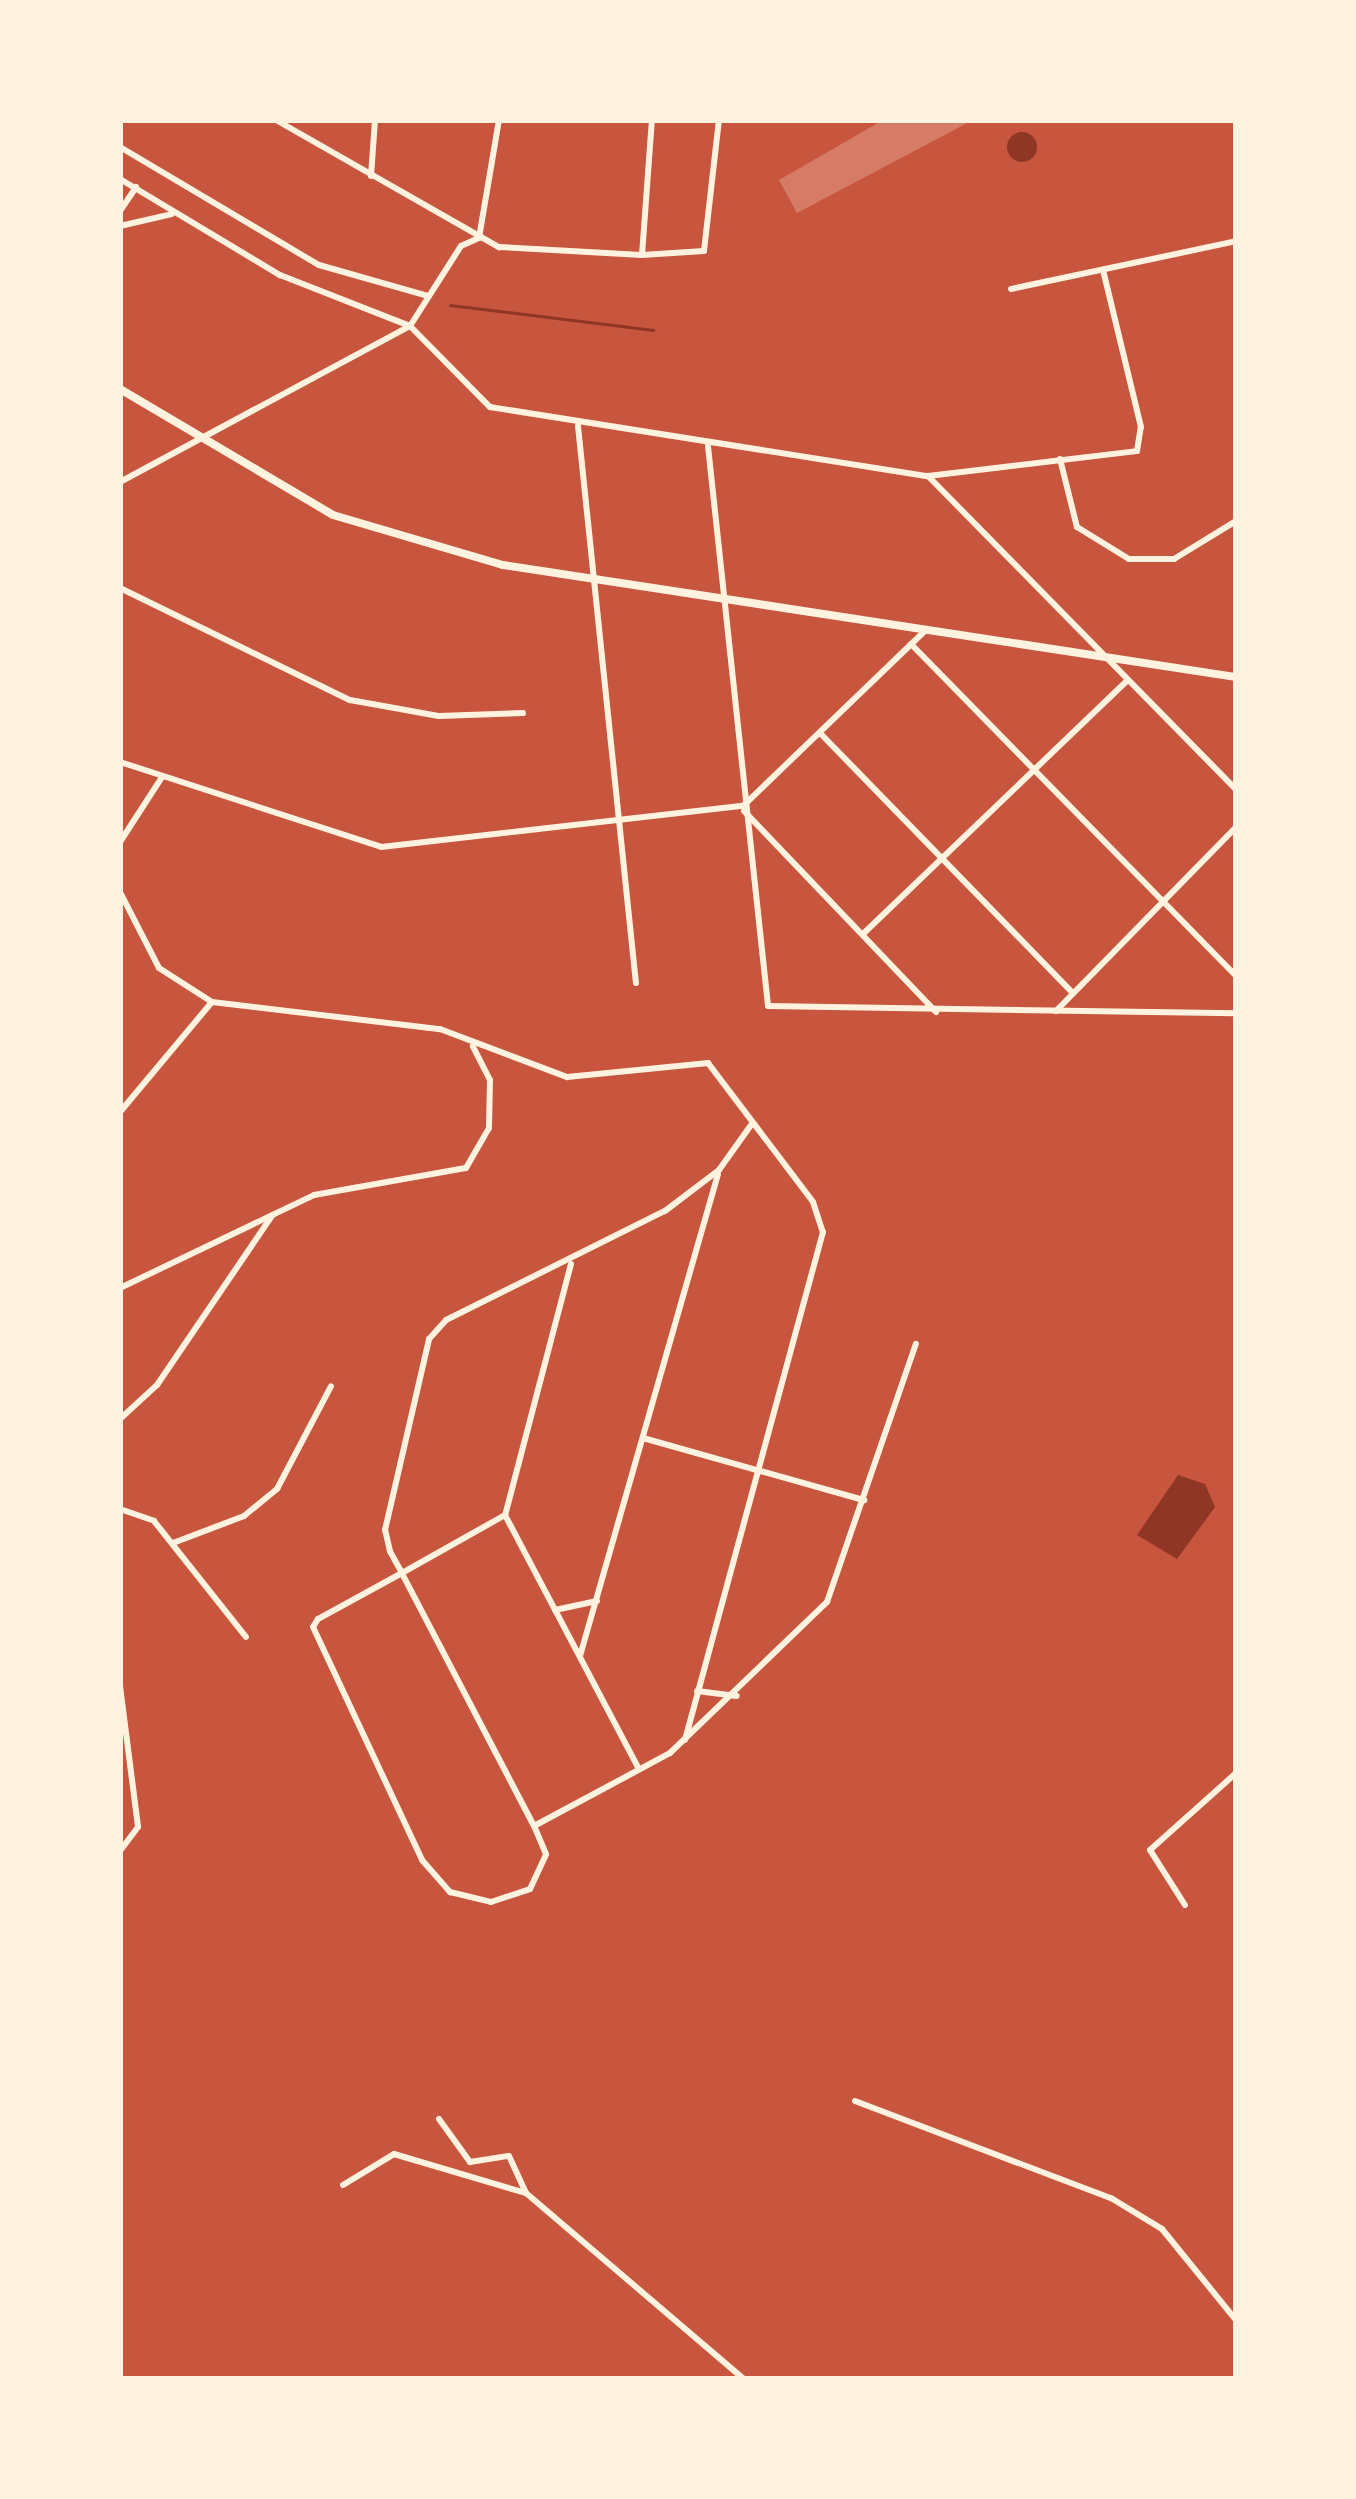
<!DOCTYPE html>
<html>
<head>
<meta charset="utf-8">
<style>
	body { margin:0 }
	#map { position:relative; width:1356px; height:2499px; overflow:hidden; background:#c8553d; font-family:Poppins,sans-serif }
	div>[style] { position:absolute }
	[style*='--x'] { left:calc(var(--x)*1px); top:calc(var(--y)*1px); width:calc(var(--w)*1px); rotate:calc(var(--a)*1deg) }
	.water>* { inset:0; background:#8f3625 }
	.round { border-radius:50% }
	.stream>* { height:3px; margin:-1.5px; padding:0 1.5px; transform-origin:1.5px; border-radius:1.5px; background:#8f3625 }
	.building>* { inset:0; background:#d67c66 }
	.minor>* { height:6px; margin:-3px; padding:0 3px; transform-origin:3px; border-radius:3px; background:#fff3e0 }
	.tertiary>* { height:8px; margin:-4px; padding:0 4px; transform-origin:4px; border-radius:4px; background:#fff3e0 }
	span { translate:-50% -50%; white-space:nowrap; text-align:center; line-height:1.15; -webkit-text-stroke:12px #fff3e0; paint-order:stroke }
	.frame { position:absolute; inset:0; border:123px solid #fff3e0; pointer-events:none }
</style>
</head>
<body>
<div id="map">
	<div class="water">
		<div class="round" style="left:1007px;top:132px;width:30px;height:30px"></div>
		<div style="clip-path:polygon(1178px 1475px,1205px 1484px,1215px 1507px,1177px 1559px,1137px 1535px)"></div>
	</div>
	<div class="stream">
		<div style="--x:450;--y:305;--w:205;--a:7"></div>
	</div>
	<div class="building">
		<div style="clip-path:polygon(883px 120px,973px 120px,797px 213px,779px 180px)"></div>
	</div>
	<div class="minor">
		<div style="--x:276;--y:120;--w:257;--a:29.7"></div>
		<div style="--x:499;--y:247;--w:143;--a:3.2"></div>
		<div style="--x:642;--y:255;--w:62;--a:-3.7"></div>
		<div style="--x:704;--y:251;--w:132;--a:-83.5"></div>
		<div style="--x:120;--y:147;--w:231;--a:30.7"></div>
		<div style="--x:319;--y:265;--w:113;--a:15.9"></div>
		<div style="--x:371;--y:176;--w:56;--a:-85.9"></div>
		<div style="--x:120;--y:179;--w:187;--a:31"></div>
		<div style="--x:280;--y:275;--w:140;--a:21.4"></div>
		<div style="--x:410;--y:326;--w:114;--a:45.4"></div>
		<div style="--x:490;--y:407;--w:443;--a:9"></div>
		<div style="--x:928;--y:476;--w:439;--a:45.5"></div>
		<div style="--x:120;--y:211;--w:29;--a:-56"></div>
		<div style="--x:120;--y:226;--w:53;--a:-13"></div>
		<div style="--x:479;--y:238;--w:120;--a:-80.4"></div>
		<div style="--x:642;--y:255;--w:135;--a:-85.8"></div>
		<div style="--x:1011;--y:289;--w:230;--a:-12"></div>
		<div style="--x:578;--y:426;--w:560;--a:84.06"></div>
		<div style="--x:708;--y:446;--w:563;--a:83.88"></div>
		<div style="--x:768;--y:1006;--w:468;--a:0.9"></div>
		<div style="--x:1060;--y:459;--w:70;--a:76"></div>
		<div style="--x:1077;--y:527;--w:61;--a:31.6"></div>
		<div style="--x:1129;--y:559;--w:45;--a:0"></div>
		<div style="--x:1174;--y:559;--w:73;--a:-31.5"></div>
		<div style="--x:928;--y:476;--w:210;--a:-6.8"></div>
		<div style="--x:1137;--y:451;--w:24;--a:-81"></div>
		<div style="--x:1141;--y:427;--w:162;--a:-103.6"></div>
		<div style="--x:120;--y:482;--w:329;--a:-28.3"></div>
		<div style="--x:410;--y:326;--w:95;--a:-57.5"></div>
		<div style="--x:461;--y:246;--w:20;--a:-24"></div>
		<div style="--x:120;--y:588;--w:256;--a:26"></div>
		<div style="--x:350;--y:700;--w:90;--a:10.2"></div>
		<div style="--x:439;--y:716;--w:84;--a:-2"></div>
		<div style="--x:911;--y:644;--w:465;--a:45.6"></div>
		<div style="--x:820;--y:733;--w:361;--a:45.8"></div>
		<div style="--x:120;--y:762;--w:274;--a:18"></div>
		<div style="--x:381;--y:847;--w:364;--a:-6.5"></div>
		<div style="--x:743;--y:806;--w:252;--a:-43.9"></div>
		<div style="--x:744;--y:811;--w:278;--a:46.3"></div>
		<div style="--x:120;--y:842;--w:77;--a:-57.1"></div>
		<div style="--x:120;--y:892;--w:85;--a:62.8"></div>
		<div style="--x:159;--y:968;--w:63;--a:32.7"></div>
		<div style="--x:212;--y:1002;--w:230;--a:6.8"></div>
		<div style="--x:440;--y:1029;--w:136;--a:20.7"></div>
		<div style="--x:567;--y:1077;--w:142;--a:-5.7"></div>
		<div style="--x:708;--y:1063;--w:174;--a:52.9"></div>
		<div style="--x:813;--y:1202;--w:32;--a:72"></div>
		<div style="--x:823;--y:1232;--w:526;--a:105.2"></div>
		<div style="--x:864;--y:933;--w:363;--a:-43.8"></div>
		<div style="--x:1056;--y:1011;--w:257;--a:-45.6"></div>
		<div style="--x:120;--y:1112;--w:143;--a:-50.1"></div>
		<div style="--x:571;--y:1264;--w:260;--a:104.7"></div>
		<div style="--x:505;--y:1515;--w:287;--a:62.2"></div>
		<div style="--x:120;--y:1288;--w:215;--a:-25.6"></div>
		<div style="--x:314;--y:1195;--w:154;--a:-10.1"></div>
		<div style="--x:466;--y:1168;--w:46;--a:-60.1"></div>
		<div style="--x:489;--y:1128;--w:48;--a:-88.8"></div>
		<div style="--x:490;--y:1080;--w:38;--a:-117"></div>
		<div style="--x:120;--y:1419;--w:50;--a:-42.6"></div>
		<div style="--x:157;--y:1385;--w:204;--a:-55.8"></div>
		<div style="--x:643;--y:1438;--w:230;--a:15.7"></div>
		<div style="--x:120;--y:1509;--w:36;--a:19"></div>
		<div style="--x:154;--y:1521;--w:148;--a:51.6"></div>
		<div style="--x:505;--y:1515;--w:118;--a:150.6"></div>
		<div style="--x:402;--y:1573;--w:96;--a:151.3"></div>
		<div style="--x:318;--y:1619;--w:9;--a:122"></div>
		<div style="--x:313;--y:1627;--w:257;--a:64.9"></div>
		<div style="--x:422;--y:1860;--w:43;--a:48.8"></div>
		<div style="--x:450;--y:1892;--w:42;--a:13.7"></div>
		<div style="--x:491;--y:1902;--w:41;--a:-18.4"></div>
		<div style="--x:530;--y:1889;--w:38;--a:-65"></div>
		<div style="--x:546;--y:1854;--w:30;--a:-113"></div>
		<div style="--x:534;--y:1826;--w:285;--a:-117.6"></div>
		<div style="--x:402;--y:1573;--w:25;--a:-119"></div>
		<div style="--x:390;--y:1551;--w:22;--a:-103"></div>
		<div style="--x:385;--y:1530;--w:196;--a:-77"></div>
		<div style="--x:429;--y:1339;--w:25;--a:-48"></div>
		<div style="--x:446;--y:1320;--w:245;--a:-26.5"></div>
		<div style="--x:665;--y:1211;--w:68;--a:-37.2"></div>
		<div style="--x:719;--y:1170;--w:55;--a:-54.6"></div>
		<div style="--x:173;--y:1543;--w:76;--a:-20.8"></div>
		<div style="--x:244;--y:1516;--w:43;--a:-39.3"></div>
		<div style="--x:277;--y:1489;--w:116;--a:-62.3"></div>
		<div style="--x:555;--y:1610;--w:43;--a:-12.1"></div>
		<div style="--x:580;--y:1656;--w:501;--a:-74.02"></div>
		<div style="--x:120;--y:1686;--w:142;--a:82.7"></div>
		<div style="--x:138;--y:1827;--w:30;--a:127"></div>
		<div style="--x:697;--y:1691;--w:40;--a:7.1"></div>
		<div style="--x:534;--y:1826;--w:154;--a:-28.2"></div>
		<div style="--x:670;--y:1753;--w:218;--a:-43.9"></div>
		<div style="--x:827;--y:1602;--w:273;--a:-71"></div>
		<div style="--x:1185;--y:1905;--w:65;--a:-122.5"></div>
		<div style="--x:1150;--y:1850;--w:115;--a:-41.8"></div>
		<div style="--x:855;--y:2101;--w:274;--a:20.8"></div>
		<div style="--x:1111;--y:2198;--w:60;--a:31.3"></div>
		<div style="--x:1162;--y:2229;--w:117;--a:50.9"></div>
		<div style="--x:439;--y:2119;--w:53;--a:54.2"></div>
		<div style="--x:470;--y:2162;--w:39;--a:-9"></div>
		<div style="--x:509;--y:2156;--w:41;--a:65.3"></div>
		<div style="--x:343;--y:2185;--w:60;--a:-31.3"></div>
		<div style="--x:394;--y:2154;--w:138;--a:16.5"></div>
		<div style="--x:526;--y:2193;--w:287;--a:40.5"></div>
	</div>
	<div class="tertiary">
		<div style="--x:120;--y:389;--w:247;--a:30.6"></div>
		<div style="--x:333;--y:515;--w:177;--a:16.4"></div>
		<div style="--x:503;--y:565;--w:742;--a:8.69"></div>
	</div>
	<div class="frame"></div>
</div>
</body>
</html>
